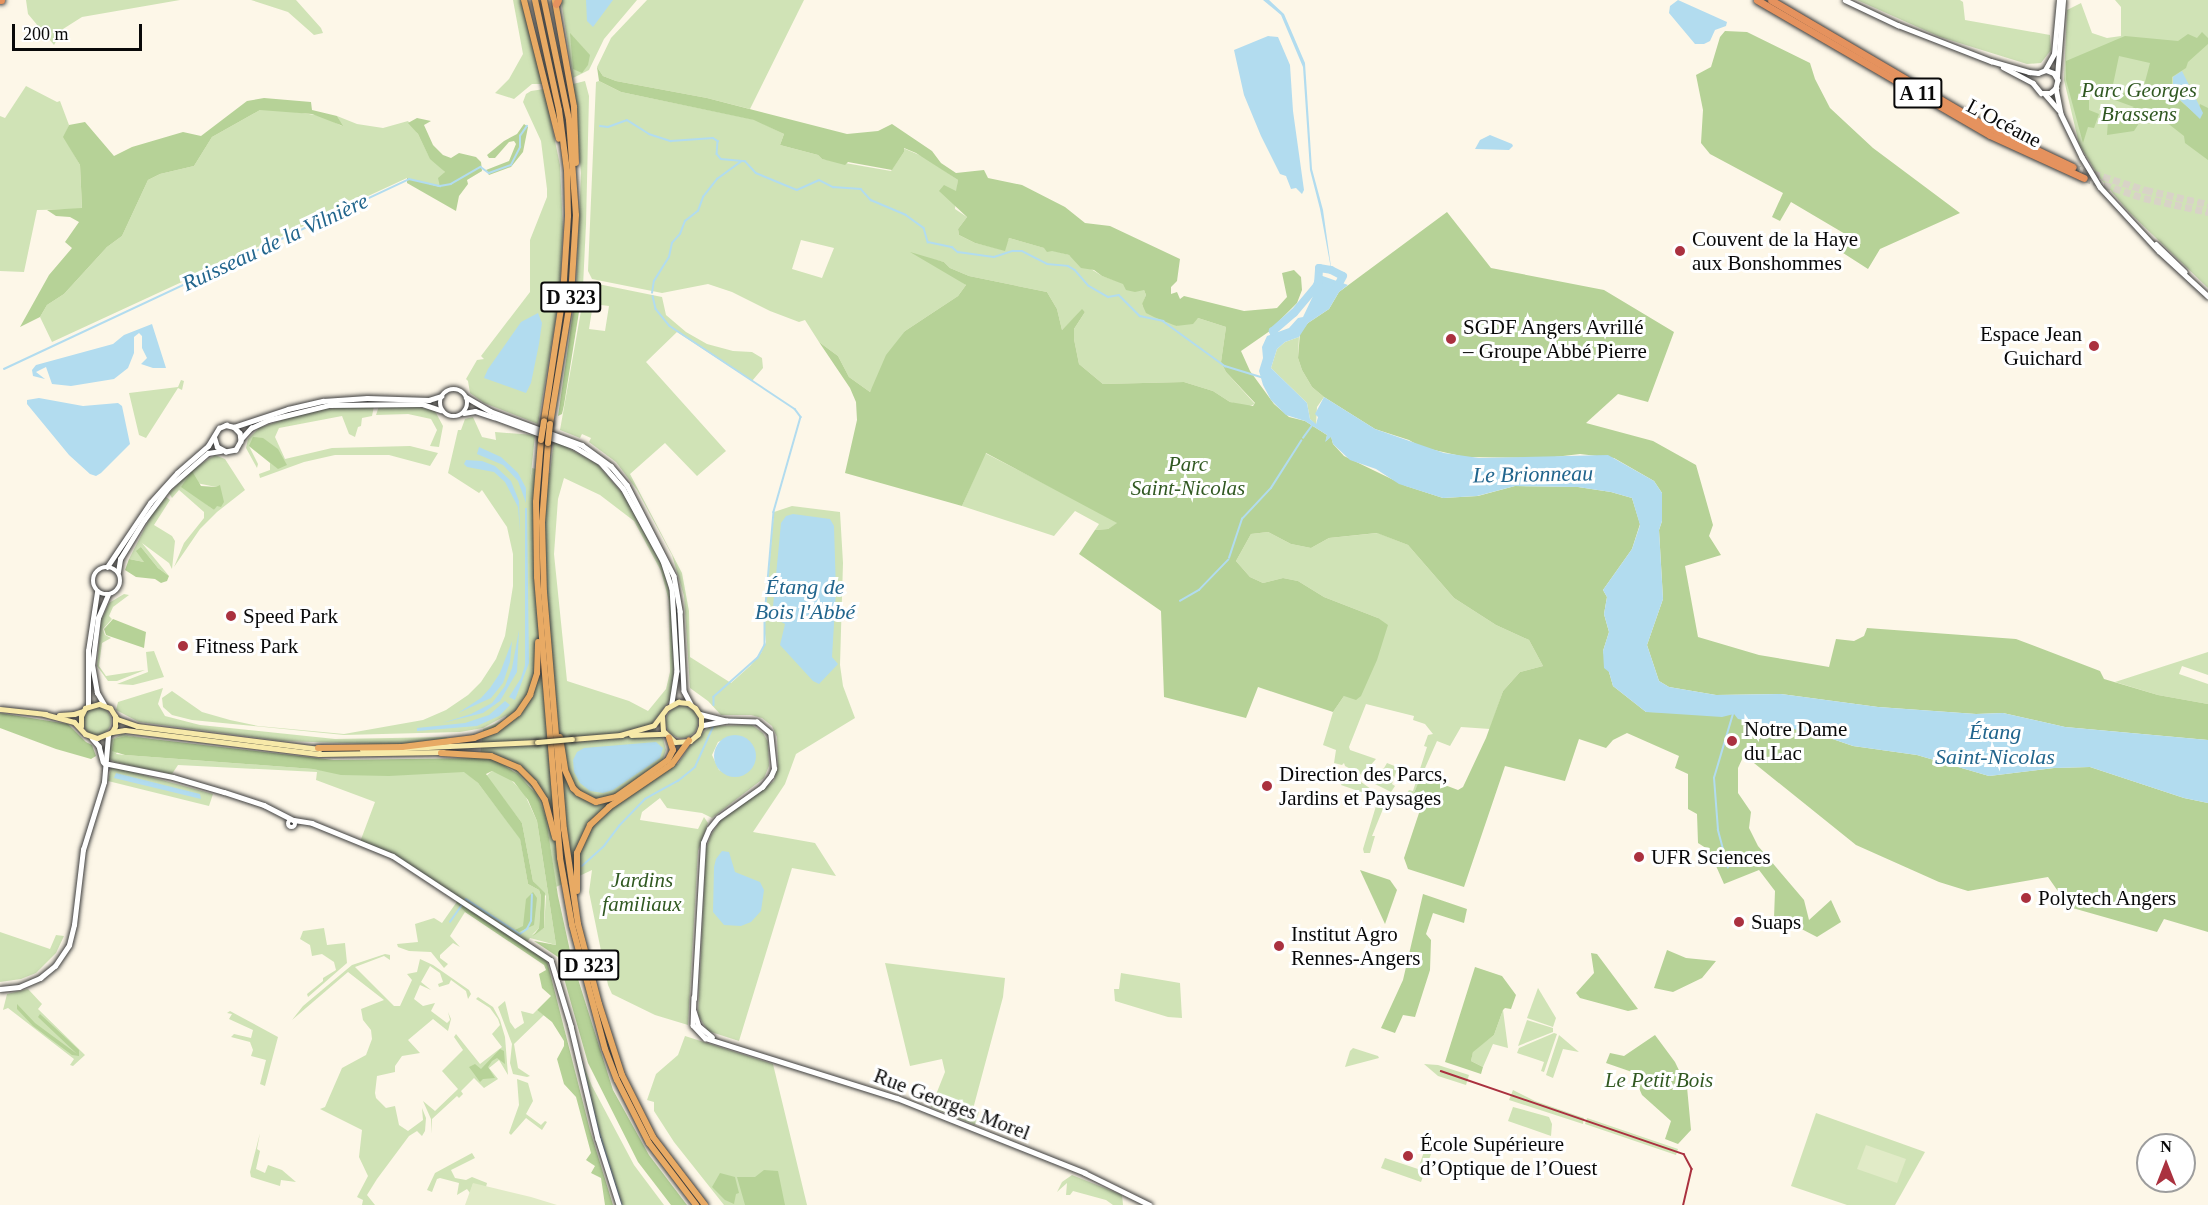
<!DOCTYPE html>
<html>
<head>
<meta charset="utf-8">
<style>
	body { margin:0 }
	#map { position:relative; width:2208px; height:1205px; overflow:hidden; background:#fdf7e8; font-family:Georgia,serif }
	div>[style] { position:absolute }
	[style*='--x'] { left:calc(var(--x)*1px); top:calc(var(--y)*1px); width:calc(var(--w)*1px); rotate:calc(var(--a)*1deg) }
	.green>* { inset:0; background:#d0e3b6 }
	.round { border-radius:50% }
	.forest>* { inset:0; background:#b6d297 }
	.pitch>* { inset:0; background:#e1ebc7 }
	.water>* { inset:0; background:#b2dcef }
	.stream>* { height:1.5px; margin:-0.75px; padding:0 0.75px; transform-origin:0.75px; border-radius:0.75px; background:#b2dcef }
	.river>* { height:8px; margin:-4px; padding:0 4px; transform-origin:4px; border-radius:4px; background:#b2dcef }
	.motorway-tunnel>* { height:7px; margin-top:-3.5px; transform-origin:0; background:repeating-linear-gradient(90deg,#d8d3c7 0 7px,transparent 0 10.5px) }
	.roads { filter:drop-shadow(0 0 2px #3c3c3c) drop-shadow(0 0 2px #3c3c3c) }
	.tertiary>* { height:4.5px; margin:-2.25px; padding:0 2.25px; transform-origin:2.25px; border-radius:2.25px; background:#fff }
	.tertiary>.ring { margin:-2.25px; padding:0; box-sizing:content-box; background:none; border:4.5px solid #fff; border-radius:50% }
	.secondary>* { height:5px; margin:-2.5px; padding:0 2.5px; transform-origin:2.5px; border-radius:2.5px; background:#f7e9a9 }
	.trunk>* { height:6px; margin:-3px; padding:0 3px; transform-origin:3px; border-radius:3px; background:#e8aa64 }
	.motorway>* { height:7px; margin:-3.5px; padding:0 3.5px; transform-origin:3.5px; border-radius:3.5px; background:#e5925e }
	.tram>* { height:1.5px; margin:-0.75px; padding:0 0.75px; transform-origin:0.75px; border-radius:0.75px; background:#aa313f }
	.bridges { filter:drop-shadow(0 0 2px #2b2b2b) drop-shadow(0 0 2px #2b2b2b) }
	.secondary-bridge>* { height:5px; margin:-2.5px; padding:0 2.5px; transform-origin:2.5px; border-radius:2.5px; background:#f7e9a9 }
	.trunk-bridge>* { height:6px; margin:-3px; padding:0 3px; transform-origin:3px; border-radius:3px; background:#e8aa64 }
	.dots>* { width:16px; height:16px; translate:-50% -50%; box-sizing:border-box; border:3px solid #fff; border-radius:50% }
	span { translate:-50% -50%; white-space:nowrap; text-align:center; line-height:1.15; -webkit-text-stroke:6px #fff; paint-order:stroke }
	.shield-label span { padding:2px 4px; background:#fff; border:2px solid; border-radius:4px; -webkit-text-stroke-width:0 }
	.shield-label { font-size:20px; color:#090909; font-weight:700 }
	.park-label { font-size:21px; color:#315922; font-style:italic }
	.street-label { font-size:21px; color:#090909 }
	.poi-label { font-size:21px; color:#090909 }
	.left { translate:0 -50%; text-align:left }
	.right { translate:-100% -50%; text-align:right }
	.water-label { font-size:22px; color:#21658d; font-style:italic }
	.north { position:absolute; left:2136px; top:1133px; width:60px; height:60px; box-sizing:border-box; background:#fff; border:2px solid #9d9d9d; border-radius:50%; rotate:0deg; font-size:16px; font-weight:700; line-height:24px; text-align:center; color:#090909 }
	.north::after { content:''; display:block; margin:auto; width:21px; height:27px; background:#aa313f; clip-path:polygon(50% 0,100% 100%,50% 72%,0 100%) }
	.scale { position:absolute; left:12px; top:24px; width:130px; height:27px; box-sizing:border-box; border:3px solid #090909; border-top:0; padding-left:8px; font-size:18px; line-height:21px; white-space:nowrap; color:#090909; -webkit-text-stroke:4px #fff; paint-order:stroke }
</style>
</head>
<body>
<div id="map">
	<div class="green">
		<div style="clip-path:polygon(26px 0,180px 0,82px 17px,63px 29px,54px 45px,28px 14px)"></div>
		<div style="clip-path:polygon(251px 0,296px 0,321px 28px,323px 33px,314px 35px,288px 12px)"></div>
		<div style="clip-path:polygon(513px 0,522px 0,543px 84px,532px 84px,514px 99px,495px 93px,509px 79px,523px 54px)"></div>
		<div style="clip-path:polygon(561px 0,637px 0,604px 39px,589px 70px,573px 78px)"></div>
		<div style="clip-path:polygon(647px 0,804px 0,750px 109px,707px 98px,616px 81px,603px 76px,597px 67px,611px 38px)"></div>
		<div style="clip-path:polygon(1857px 0,1960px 0,1963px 2px,1965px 20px,2050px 35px,2051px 50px,2041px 63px,2027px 64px,1940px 37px)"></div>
		<div style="clip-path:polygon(2115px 0,2208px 0,2208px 288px,2129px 212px,2099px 177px,2079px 144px,2064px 80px,2067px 10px,2081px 3px,2092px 33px,2107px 38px,2121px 36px,2121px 7px)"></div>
		<div style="clip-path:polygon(585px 81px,589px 96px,586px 224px,583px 287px,576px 291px,581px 173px,573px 84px)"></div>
		<div style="clip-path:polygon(evenodd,599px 81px,621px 92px,756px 120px,784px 134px,780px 145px,818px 155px,822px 159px,891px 171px,904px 152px,903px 148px,924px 157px,958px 180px,955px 209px,967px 217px,958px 229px,959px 235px,975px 243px,1004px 250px,1009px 238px,1069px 255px,1102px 276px,1144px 290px,1146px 295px,1142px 305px,1176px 326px,1198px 318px,1226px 327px,1221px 362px,1226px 372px,1255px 404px,1247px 407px,1230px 402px,1213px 391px,1184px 382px,1103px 384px,1079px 364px,1074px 339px,1074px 329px,1085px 312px,1082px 310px,1062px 330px,1057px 309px,1047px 292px,969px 276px,950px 268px,944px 262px,931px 259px,966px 285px,958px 296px,905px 331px,870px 392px,849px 377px,838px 356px,819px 342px,805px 320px,799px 322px,770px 311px,732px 292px,708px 284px,662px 293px,592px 279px,588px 271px,596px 82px,599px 81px,801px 240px,834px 248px,822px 278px,792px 269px,801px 240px)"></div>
		<div style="clip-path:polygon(26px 86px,57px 102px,60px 101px,69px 125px,64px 137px,80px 165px,82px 209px,37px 210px,24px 272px,0 271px,0 116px,5px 118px)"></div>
		<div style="clip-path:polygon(544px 89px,560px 165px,563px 230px,559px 300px,538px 424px,484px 403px,470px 393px,468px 381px,466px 379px,477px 360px,484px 359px,481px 356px,530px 292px,530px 240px,547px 197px,547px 189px,541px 141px,523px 102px,526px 94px,531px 91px)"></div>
		<div style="clip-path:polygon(275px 109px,322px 116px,342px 126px,337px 116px,357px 124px,383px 128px,408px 121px,418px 134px,428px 154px,445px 172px,441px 187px,407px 178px,52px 342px,40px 317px,47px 305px,64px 294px,107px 247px,122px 236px,148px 180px,160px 174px,194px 166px,212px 137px,260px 110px)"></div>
		<div style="clip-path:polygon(evenodd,593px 283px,662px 297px,666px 315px,686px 332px,707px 344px,733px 351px,752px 352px,762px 358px,763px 368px,752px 381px,677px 332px,646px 362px,726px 451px,697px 476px,665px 443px,630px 474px,682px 573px,689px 611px,690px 657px,731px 683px,750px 666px,761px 653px,766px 642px,764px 625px,774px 512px,792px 506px,840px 512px,843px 563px,840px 665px,843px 686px,855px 718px,796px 754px,785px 784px,753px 832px,815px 843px,836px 876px,792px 868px,739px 1041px,708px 1031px,698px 1015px,706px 849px,711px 835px,720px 821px,774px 781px,778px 766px,777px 737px,772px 726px,762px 718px,751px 715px,721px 715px,708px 701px,690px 688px,684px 596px,672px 555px,637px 490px,616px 462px,589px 442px,591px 438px,582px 434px,580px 438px,560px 430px,585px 288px,593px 283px,593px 304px,609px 306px,605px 331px,589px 329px,593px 304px)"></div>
		<div style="clip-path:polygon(1299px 337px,1298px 358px,1302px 370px,1312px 387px,1324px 397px,1317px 407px,1316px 425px,1310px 419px,1307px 403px,1271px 368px,1277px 349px,1285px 342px)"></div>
		<div style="clip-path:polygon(181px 380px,184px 381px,182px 390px,178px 388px,146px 438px,139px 435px,129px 393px,178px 387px)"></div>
		<div style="clip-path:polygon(374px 406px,372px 416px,362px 418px,361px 426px,358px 427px,355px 437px,349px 434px,342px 416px,279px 428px,275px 437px,285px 459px,332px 448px,410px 446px,438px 453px,430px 466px,389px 455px,335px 455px,304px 462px,260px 478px,259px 474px,270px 470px,270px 463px,249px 446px,258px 464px,257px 468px,246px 448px,248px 439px,259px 428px,299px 414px,324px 409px)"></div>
		<div style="clip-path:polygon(379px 406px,418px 407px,435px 411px,443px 426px,439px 447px,430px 446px,437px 430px,431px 419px,408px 414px,376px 415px)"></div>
		<div style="clip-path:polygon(evenodd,473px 417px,482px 437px,496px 440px,495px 432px,535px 435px,530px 483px,532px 468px,550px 473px,554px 440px,597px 464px,624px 495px,661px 563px,670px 593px,674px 667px,672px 694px,670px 700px,653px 722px,658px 735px,663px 738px,666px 750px,663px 759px,678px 764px,689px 747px,710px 726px,752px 725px,763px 733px,768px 742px,769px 766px,764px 778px,712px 818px,702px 813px,667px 808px,660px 798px,642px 812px,640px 820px,698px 829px,704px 817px,708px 823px,698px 851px,688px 1025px,655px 1015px,612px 994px,608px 985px,589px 892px,592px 870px,556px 887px,546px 818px,532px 788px,512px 769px,480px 758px,483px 729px,504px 720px,507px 715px,483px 728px,460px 732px,344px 735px,192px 720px,172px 715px,163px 707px,162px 698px,172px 691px,202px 712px,230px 720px,258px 726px,344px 734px,423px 720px,446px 710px,468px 695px,481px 682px,496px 659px,505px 636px,513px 586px,513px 554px,507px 527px,482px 490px,479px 493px,448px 473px,458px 430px,461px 430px,465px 419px,473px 417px,564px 478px,600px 495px,634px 521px,661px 571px,669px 601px,670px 672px,666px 689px,648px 711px,629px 701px,567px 681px,554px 554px,558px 499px,564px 478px,473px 417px,730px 737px,745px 738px,730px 776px,719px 770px,712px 755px,718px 742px,730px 737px)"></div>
		<div style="clip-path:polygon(985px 453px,1080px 502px,1118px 523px,1108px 529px,1095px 530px,1099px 524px,1075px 511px,1054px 536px,962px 506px)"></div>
		<div style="clip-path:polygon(evenodd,215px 455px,225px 459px,245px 490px,217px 512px,200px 529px,174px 567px,184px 543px,204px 518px,204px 512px,179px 490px,172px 498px,169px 493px,192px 470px,215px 455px,187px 481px,216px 487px,220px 494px,214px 510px,182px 486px,187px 481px)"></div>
		<div style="clip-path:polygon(166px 497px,170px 500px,154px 525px,172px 536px,175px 541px,172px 569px,169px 563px,142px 543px,169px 576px,158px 568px,141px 547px,144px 562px,129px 559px,151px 516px)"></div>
		<div style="clip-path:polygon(1268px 532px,1291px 544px,1311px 548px,1329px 538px,1378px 533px,1408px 545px,1454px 598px,1496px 625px,1529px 640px,1543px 666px,1520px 672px,1503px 691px,1490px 729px,1461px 727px,1450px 746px,1437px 741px,1410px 802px,1405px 796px,1409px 790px,1413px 791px,1427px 747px,1424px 746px,1428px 735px,1433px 734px,1425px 724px,1413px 720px,1414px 716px,1366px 704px,1349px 747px,1350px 750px,1376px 759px,1362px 775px,1345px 766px,1344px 763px,1342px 765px,1334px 763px,1336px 750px,1323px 745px,1333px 712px,1344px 696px,1378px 618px,1324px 597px,1298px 581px,1283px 578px,1263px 583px,1250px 577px,1236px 561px,1251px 534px)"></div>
		<div style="clip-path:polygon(124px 594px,129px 595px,113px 607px,109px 616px,112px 619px,103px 629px,105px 635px,111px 638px,102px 643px,99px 666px,106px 676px,145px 670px,117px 681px,108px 681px,97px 666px,101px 621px,109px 603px)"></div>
		<div style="clip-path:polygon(154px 651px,164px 677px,133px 685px,117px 684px,148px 672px,146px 652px)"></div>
		<div style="clip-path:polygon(2208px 652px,2208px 675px,2182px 666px,2179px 674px,2208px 684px,2208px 704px,2158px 695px,2115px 682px)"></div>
		<div style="clip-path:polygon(163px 688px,158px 704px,165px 716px,200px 725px,335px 739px,447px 737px,448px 739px,403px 745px,283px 741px,139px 722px,116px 710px,118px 702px)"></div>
		<div class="round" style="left:666px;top:706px;width:32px;height:32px"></div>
		<div class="round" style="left:83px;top:707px;width:28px;height:28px"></div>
		<div style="clip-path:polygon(122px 734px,162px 741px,126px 736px,116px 754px,125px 755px,313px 769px,358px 775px,464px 771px,478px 783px,520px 838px,528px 884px,539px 890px,541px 896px,539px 928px,532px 935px,544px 928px,546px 896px,533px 881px,522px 823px,486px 776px,492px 771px,507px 776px,524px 793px,537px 821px,556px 945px,530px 938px,525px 945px,385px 853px,360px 842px,375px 802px,316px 780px,317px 772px,178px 765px,172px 774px,142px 768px,115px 762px,108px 758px,109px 741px)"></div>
		<div style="clip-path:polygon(1387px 763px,1402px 769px,1397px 769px,1392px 784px,1395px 786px,1391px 792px,1371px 782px,1373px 776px,1381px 773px)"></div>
		<div style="clip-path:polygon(111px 768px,129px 771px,213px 794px,209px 806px,108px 781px)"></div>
		<div style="clip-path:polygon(1347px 772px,1378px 794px,1403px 806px,1405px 803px,1409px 805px,1407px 808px,1388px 802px,1385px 804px,1372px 836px,1375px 836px,1370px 853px,1364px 853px,1363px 849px,1376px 806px,1380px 807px,1382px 801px,1372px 799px,1370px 795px,1341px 785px,1343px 781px,1352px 784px,1356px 781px,1345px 774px)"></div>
		<div style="clip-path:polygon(456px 903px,465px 912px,450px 936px,460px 947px,453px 943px,440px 955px,440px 958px,448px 964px,444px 968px,431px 952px,409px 951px,398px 947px,397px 944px,418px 942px,415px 924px,434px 918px,442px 923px)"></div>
		<div style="clip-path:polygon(324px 928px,327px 945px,345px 943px,347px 963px,308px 997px,307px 994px,323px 981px,323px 978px,336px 970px,334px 962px,322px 954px,312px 956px,310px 945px,300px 939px,303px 931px)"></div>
		<div style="clip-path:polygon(0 932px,50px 949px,56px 935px,64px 936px,56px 953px,36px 973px,21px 979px,0 982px)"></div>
		<div style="clip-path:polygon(385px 954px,390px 955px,390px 960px,384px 956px,355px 967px,394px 1006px,400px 1006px,412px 980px,407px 974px,417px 972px,420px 959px,433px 965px,469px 990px,471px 994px,468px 999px,466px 991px,451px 980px,449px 984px,439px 987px,438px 984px,443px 982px,440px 973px,430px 966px,421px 982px,431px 990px,420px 985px,414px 999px,423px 1006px,435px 1003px,431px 1011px,447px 1023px,450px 1020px,448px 1012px,451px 1019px,448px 1031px,433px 1019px,408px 1040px,420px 1053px,402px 1056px,395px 1066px,395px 1072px,377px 1076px,375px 1093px,376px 1098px,386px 1108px,395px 1106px,399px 1125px,408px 1131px,423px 1120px,422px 1108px,426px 1118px,425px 1131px,422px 1136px,417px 1131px,409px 1136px,377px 1179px,367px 1195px,375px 1205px,362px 1205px,363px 1200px,357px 1197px,368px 1176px,359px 1157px,362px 1130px,320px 1109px,325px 1107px,342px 1068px,366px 1055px,372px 1039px,371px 1030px,363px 1020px,361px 1009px,384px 1000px,348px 972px,292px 1020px,303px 1006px,352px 965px)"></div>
		<div style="clip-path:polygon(885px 963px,1005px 978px,1003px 997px,973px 1109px,979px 1112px,975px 1125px,931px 1107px,945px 1072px,942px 1059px,910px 1066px)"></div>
		<div style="clip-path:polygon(1121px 973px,1180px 983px,1182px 1018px,1168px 1017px,1115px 1001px,1114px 989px,1119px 989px)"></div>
		<div style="clip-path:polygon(1538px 988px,1556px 1018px,1553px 1027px,1527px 1018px)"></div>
		<div style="clip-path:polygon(28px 989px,42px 1004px,38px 1009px,85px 1055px,73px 1066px,70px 1065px,74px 1059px,8px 1008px,3px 1010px,7px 994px)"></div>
		<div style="clip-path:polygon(478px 997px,493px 1007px,500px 1020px,505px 1037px,508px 1075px,499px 1060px,489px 1068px,498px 1079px,484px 1088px,474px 1078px,461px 1091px,463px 1094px,459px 1098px,457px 1096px,432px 1119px,432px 1134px,431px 1119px,423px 1101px,435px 1111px,458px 1089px,442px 1071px,463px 1050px,454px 1037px,456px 1034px,480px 1064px,502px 1047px,492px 1034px,500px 1025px,498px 1019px,490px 1008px,476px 999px)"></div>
		<div style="clip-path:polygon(505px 1001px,510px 1022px,515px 1029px,524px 1023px,521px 1011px,533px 1014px,537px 1010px,544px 1015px,514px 1044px,518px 1068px,530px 1076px,527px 1077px,513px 1074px,510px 1063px,512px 1044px,498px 1007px)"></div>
		<div style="clip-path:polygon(1503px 1010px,1508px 1048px,1493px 1044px,1483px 1067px,1471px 1061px,1473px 1051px,1494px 1035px)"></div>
		<div style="clip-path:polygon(230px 1011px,278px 1037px,265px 1086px,260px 1084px,266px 1060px,251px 1056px,253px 1050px,250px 1042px,231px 1037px,234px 1034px,251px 1038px,253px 1030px,229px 1019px,232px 1014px,227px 1013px)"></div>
		<div style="clip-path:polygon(1527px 1020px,1553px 1028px,1553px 1032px,1518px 1046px)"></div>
		<div style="clip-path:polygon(1554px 1033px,1557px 1034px,1544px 1072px,1541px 1071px,1544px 1062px,1517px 1053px,1519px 1048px)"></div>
		<div style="clip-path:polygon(1559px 1035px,1579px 1052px,1563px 1049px,1553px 1078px,1546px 1075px)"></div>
		<div style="clip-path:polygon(685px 1036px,773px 1064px,807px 1205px,724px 1205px,674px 1142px,654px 1111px,654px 1102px,647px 1100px,656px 1074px,678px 1055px)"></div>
		<div style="clip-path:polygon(1353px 1048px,1378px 1056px,1379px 1058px,1345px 1067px,1350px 1051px)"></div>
		<div style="clip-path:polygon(580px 1056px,592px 1086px,634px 1165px,664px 1205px,621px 1205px,597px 1128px)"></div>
		<div style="clip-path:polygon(1424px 1064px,1438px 1065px,1469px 1075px,1466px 1085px,1438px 1076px)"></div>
		<div style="clip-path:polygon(517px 1079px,528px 1083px,533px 1101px,526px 1114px,541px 1125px,545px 1121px,547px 1122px,542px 1130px,526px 1118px,511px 1135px,509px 1133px,519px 1105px)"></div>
		<div style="clip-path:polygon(1513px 1090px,1535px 1101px,1584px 1118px,1583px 1124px,1509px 1100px)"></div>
		<div style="clip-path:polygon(1513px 1107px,1549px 1117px,1552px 1124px,1551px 1136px,1508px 1121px)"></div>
		<div style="clip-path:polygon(1816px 1113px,1925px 1152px,1895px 1205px,1847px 1205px,1791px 1186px)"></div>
		<div style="clip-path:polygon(1587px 1118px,1678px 1149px,1676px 1155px,1585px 1124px)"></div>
		<div style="clip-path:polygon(260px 1133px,257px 1149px,260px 1151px,256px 1169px,265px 1173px,268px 1165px,282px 1170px,296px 1182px,281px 1180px,280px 1186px,251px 1177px,250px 1172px)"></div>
		<div style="clip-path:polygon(1426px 1146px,1431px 1154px,1421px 1182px,1381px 1168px,1385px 1158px,1418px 1169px)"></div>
		<div style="clip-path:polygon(472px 1153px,475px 1158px,451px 1170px,455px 1178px,466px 1180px,472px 1177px,487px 1183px,486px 1187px,473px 1184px,470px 1193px,467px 1189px,457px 1195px,459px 1183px,440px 1178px,437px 1179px,432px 1192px,427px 1190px,435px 1173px)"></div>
		<div style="clip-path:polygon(1072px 1175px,1122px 1195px,1123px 1205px,1113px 1205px,1106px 1200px,1073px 1191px,1070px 1195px,1066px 1195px,1067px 1183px,1057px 1192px,1062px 1182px)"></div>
	</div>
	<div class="forest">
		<div style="clip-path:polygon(1725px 31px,1747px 32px,1810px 63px,1815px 79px,1830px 108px,1873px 148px,1960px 213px,1880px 249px,1868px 269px,1840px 251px,1857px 241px,1791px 202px,1780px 221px,1772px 217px,1783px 193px,1710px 154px,1701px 143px,1703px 110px,1696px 75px,1711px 67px,1720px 37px)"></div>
		<div style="clip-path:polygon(2202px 32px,2208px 38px,2208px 44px,2188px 62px,2186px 68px,2172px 77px,2172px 94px,2197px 115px,2200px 104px,2208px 108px,2208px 160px,2185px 143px,2184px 136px,2152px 111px,2147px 122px,2143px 117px,2134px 131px,2107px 135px,2108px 121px,2134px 107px,2112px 99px,2113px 89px,2142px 93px,2150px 63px,2119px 56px,2110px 99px,2089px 94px,2089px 110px,2099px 114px,2094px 128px,2088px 127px,2083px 143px,2066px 80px,2066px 61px,2125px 36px,2178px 41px,2188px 34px,2197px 38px)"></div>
		<div style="clip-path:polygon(570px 33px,590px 55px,588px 65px,582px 73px,573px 69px)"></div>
		<div style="clip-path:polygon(597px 67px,603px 76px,616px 81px,707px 98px,847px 134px,878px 131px,892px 124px,932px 151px,941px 163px,956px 173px,984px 170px,988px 178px,1022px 185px,1065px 207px,1085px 223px,1110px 226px,1180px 259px,1177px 281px,1171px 287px,1171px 294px,1177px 292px,1180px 299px,1184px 296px,1244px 311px,1277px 308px,1287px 297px,1282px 273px,1294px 270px,1301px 277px,1302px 290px,1297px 303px,1278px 322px,1277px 326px,1241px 351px,1250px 371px,1274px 404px,1289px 417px,1305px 421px,1327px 435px,1326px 441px,1331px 436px,1333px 444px,1344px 456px,1406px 486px,1443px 498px,1478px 496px,1515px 486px,1578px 487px,1611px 492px,1632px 498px,1640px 524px,1632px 549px,1603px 590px,1607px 597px,1604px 614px,1609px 632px,1603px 651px,1613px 686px,1646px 712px,1734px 713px,1815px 733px,1853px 746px,1917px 755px,1989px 776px,2054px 768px,2090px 767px,2184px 798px,2208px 803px,2208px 932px,2164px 919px,2157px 932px,2069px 907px,2048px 877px,1968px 891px,1939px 882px,1856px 845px,1744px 755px,1738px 768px,1738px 793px,1751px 812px,1749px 828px,1758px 846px,1804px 900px,1809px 920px,1831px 900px,1841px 922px,1817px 937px,1786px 921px,1774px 918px,1775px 891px,1759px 870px,1724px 884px,1709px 850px,1698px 843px,1697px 814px,1688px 809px,1688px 774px,1675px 768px,1679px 756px,1627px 733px,1613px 740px,1606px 748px,1579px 739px,1565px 781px,1505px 766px,1464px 887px,1408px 869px,1404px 858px,1422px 804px,1411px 800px,1421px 776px,1458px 790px,1463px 787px,1486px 738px,1503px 691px,1520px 672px,1543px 666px,1529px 640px,1496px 625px,1454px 598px,1408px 545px,1377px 533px,1329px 538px,1311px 548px,1291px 544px,1268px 532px,1251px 534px,1236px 561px,1250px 577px,1263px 583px,1283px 578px,1298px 581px,1324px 597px,1378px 618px,1388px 625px,1377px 660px,1361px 696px,1356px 700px,1344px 696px,1333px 712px,1258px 687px,1246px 718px,1164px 697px,1161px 611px,1079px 554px,1095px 530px,1108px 529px,1117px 523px,986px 453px,962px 506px,845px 473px,857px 420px,856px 402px,850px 388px,819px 342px,838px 356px,849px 377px,870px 392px,886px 355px,905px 331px,958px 296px,966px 285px,910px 252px,944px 262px,950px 268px,969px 276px,1047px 292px,1057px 309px,1062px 330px,1082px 309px,1085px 312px,1074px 329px,1074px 339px,1079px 364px,1103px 384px,1184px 382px,1213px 391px,1230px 402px,1253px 406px,1255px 403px,1226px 372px,1221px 362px,1226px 327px,1198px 318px,1193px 324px,1176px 326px,1154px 317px,1146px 313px,1142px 304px,1146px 295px,1144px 290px,1135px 292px,1126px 290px,1123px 284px,1102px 276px,1094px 270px,1081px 268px,1069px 255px,1052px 251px,1047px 252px,1044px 248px,1009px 238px,1005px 251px,975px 243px,959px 235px,958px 229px,967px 217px,939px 191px,944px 185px,956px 191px,958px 180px,916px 153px,904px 148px,904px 152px,892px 170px,848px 162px,845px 165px,822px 159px,818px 155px,780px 145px,784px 134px,754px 120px,621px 92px,599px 81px)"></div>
		<div style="clip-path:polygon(264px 98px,311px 102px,312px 110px,337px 116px,343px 126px,312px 114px,260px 110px,212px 137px,194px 166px,160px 174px,148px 180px,122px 236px,107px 247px,64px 294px,47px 305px,40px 317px,20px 327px,49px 275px,72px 248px,65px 242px,79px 222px,70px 217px,56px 216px,47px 210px,82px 208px,80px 165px,63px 137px,69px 125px,85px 122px,114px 156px,132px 147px,183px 132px,201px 136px,247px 101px)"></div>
		<div style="clip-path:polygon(417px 118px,431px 121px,424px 125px,433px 145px,443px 155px,451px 158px,459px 153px,476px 157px,481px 162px,482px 171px,467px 180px,468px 184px,459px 196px,456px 211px,407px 183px,407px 178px,440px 187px,438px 178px,445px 172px,430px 159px,418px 134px,408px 123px)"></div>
		<div style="clip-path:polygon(524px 124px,528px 127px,523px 152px,511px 167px,489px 175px,486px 170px,509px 161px,516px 144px,514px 141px,509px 142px,495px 158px,489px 158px,487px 155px,504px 141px,517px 134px)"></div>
		<div style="clip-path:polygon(1447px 212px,1491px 268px,1604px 290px,1674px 332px,1648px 402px,1618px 394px,1586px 423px,1653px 441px,1696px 465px,1713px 525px,1709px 536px,1721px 555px,1685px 566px,1698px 637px,1759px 655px,1829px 667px,1836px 639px,1854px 641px,1864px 636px,1867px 628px,2016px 639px,2100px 671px,2104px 679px,2158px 695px,2208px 704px,2208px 740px,2065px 727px,2003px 713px,1976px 714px,1878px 707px,1781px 694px,1716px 695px,1669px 687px,1659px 681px,1647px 645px,1663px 599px,1659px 530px,1662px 521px,1662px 493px,1654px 481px,1614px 458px,1580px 454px,1546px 458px,1465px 457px,1421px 447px,1409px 440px,1375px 429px,1324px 397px,1312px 387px,1302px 370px,1298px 358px,1300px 333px,1308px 323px,1329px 309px,1339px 292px)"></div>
		<div style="clip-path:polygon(583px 287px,564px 405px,562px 414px,558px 416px,576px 291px)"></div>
		<div style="clip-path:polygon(253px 437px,263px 438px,278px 449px,287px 465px,278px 469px,249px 446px)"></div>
		<div style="clip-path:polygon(192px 471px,201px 486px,216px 487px,220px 485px,224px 502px,221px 507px,217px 506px,214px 510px,181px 487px)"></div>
		<div style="clip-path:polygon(141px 547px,158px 568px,169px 576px,167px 581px,161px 583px,155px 579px,136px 577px,125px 570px,129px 559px,144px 562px,136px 551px)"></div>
		<div style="clip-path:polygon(113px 619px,146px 632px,144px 648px,106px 635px,104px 629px)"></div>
		<div style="clip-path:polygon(0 713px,68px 724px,86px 742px,92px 745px,96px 756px,91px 759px,56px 749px,0 728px)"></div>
		<div style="clip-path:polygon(126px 736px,334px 760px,480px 758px,496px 761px,518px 774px,537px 795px,546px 818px,558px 896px,572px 960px,613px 1090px,649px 1155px,687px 1205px,671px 1205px,638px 1162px,588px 1063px,558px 957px,534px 941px,556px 945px,537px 821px,528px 800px,514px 782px,492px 771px,486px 774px,522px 823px,533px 881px,545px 893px,544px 928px,533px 936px,539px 928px,541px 896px,539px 890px,528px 884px,520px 839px,478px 783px,464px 772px,389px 776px,341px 775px,313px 769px,125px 755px,112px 751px,114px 739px)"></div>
		<div style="clip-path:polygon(1360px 870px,1390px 880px,1397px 890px,1385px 924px)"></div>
		<div style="clip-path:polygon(533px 892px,537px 898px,534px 925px,519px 932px,515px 930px,523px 926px,526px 899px)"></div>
		<div style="clip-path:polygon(1423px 894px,1467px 909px,1464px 923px,1433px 913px,1426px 934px,1431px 940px,1430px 970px,1415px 1017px,1403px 1015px,1395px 1033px,1381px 1028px,1403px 980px)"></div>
		<div style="clip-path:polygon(458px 900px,547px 961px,590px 1130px,613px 1205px,605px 1205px,601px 1178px,591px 1173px,595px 1166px,586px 1160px,591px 1153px,576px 1097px,564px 1084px,557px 1059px,564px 1046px,564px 1041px,552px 1022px,537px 1010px,551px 996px,542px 988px,539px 974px,546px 970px,544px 965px,465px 912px,456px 903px)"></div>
		<div style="clip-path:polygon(1667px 950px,1686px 958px,1716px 961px,1702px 978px,1673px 992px,1654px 988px)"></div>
		<div style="clip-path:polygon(1591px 953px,1597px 954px,1638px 1009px,1628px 1011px,1580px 998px,1576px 993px,1594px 973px)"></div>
		<div style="clip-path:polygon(1475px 967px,1502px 976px,1516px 995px,1511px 1009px,1505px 1008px,1503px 1010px,1494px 1035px,1473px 1052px,1471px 1061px,1483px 1067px,1481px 1074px,1445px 1062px)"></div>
		<div style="clip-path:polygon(17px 1004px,35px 1023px,77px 1054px,38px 1017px,40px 1014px,79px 1050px,79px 1056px,72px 1055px,33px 1026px,17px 1009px)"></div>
		<div style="clip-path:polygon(1655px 1035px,1675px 1062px,1687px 1087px,1691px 1130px,1678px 1144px,1665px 1139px,1671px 1121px,1642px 1095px,1632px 1072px,1606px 1063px,1610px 1053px,1624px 1056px)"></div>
		<div style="clip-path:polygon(500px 1049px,504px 1051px,505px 1064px,497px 1058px,492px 1061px,488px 1067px,495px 1078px,483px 1079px,480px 1082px,469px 1067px,475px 1064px,481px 1069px)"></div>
		<div style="clip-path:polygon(764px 1170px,778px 1171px,785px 1205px,745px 1205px,737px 1177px,755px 1177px)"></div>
		<div style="clip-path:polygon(720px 1173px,735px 1177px,739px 1193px,736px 1194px,734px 1204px,725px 1200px,712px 1187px)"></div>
	</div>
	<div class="pitch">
		<div style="clip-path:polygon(1866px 1145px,1906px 1159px,1897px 1183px,1857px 1169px)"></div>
		<div style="clip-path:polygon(473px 1183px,531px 1197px,557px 1205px,465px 1205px)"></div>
	</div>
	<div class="water">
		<div style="clip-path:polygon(586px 0,613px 0,593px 27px,587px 21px)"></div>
		<div style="clip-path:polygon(1263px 0,1269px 0,1284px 14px,1305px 63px,1312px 169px,1323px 210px,1332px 274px,1320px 209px,1310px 170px,1303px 67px,1281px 15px)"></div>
		<div style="clip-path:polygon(1678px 0,1727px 22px,1726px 26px,1715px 30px,1710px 41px,1704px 44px,1695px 44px,1669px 13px,1670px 6px)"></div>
		<div style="clip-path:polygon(1268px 36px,1278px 37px,1290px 65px,1293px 111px,1304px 190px,1302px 194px,1296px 188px,1291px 189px,1286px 176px,1280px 174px,1261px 136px,1244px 95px,1234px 50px)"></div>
		<div style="clip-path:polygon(2182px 71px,2203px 113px,2200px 119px,2173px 93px,2173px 77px)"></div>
		<div style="clip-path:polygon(1490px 135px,1512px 144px,1513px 146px,1509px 150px,1475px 149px,1480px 140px)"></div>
		<div style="clip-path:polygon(1317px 274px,1348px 285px,1339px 292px,1329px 309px,1308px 323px,1299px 337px,1285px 342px,1277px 349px,1271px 368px,1307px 403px,1310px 419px,1316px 424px,1318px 417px,1315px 414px,1324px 397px,1375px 429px,1444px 453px,1479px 458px,1608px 455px,1654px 481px,1662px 493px,1662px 521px,1659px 530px,1663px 599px,1647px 645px,1659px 681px,1669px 687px,1716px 695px,1781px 694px,1878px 707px,1976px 714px,2003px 713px,2065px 727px,2208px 740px,2208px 803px,2184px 798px,2090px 767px,2054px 768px,1989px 776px,1917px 755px,1853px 746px,1815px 733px,1738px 719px,1734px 714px,1722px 717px,1646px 712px,1613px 686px,1609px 672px,1604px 668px,1603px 651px,1609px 632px,1604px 614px,1607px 597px,1603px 590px,1632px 549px,1640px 525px,1632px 498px,1611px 492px,1578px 487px,1515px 486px,1477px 496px,1443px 498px,1399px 484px,1376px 469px,1350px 460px,1333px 444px,1331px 437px,1325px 442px,1327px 435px,1305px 421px,1286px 415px,1271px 400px,1263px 385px,1259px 371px,1263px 358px,1262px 347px,1267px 336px,1289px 328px,1298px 318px,1303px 317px,1313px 296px,1310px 296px,1310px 292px)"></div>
		<div style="clip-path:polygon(538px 313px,542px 323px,539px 344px,531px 383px,526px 393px,484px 378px,488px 369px,521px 322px)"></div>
		<div style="clip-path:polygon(152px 324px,166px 368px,153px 368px,141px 364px,147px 358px,142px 348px,142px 336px,139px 333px,134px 337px,134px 353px,128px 368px,114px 379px,71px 386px,52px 384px,46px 367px,36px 372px,45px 379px,33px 376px,32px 370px,36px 365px,113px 344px,124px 335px)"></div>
		<div style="clip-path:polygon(39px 398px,83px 406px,118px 403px,122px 406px,130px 444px,101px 473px,96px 476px,90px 474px,69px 455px,27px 404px,27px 400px)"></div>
		<div style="clip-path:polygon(479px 447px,501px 457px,518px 473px,526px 488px,526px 503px,518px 481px,503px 465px,477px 454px)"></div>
		<div style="clip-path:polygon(466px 460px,482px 461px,495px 466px,511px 481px,519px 501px,520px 532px,518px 507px,505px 482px,494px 472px,467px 467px,464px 464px)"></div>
		<div style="clip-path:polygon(525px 508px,527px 508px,529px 663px,515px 700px,509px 697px,521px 678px,525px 665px)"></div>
		<div style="clip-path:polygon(793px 514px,830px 519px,834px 526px,836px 591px,832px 657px,838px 664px,819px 684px,813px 681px,780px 645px,785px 624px,772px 617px,781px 523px,786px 516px)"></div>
		<div style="clip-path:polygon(519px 630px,517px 672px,500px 701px,483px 713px,442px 723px,471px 714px,492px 703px,505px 686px,512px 668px)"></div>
		<div style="clip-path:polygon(512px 641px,510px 662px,503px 683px,491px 698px,458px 713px,481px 698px,490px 688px,500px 673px)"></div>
		<div style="clip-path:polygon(505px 701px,510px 705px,499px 716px,477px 726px,417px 731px,417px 728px,465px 723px,489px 715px)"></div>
		<div class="round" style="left:714px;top:735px;width:42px;height:42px"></div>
		<div style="clip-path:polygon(656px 742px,663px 748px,660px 758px,613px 790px,603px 793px,590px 791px,580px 783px,574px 772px,573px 760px,577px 752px,584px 748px)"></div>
		<div style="clip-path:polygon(116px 773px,200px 794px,201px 799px,114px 778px)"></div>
		<div style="clip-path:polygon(722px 851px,729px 852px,735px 872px,760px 882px,764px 890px,761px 911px,751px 922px,741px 926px,724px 925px,713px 912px,714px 867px,716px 859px)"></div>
	</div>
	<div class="stream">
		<div style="--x:600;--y:126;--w:8;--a:7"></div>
		<div style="--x:608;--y:127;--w:20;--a:-20"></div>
		<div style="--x:627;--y:120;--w:26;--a:32"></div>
		<div style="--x:649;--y:134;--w:23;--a:18"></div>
		<div style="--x:671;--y:141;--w:42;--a:-4.1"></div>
		<div style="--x:713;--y:138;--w:6;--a:31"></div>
		<div style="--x:718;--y:141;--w:13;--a:94"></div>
		<div style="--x:717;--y:154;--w:6;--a:51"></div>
		<div style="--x:721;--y:159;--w:24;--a:5"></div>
		<div style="--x:745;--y:161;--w:16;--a:47"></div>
		<div style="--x:756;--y:173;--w:44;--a:22.5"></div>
		<div style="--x:797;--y:190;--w:24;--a:-24"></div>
		<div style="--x:819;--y:180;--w:16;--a:27"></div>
		<div style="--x:833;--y:187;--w:28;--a:4"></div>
		<div style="--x:861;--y:189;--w:15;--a:48"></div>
		<div style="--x:871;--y:200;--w:38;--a:23"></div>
		<div style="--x:906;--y:215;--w:22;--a:36"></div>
		<div style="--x:924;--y:228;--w:15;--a:74"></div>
		<div style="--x:928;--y:242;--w:25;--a:12"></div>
		<div style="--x:952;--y:247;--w:8;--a:40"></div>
		<div style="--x:958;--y:252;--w:36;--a:8"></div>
		<div style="--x:994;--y:257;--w:20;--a:-18"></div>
		<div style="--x:1013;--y:251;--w:9;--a:0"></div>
		<div style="--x:1022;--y:251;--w:28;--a:27"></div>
		<div style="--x:1047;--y:264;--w:21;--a:5"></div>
		<div style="--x:1068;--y:266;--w:8;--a:30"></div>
		<div style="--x:1075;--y:270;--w:21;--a:49"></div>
		<div style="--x:1089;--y:286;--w:22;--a:30"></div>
		<div style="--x:1108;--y:297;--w:11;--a:-10"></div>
		<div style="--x:1119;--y:295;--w:30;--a:45"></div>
		<div style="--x:1140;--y:316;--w:24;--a:12"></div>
		<div style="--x:1163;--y:321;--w:77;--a:36"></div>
		<div style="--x:1225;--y:366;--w:38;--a:17"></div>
		<div style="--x:652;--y:293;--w:12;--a:-81"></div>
		<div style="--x:654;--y:281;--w:28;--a:-58"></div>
		<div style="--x:669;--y:257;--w:14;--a:-78"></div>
		<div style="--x:672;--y:243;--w:12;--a:-48"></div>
		<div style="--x:680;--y:234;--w:14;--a:-69"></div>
		<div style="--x:685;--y:221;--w:16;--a:-38"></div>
		<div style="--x:698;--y:211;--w:15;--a:-70"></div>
		<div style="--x:703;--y:197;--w:23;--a:-52"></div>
		<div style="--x:717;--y:179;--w:29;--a:-36"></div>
		<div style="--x:653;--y:296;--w:13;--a:77"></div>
		<div style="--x:656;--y:309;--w:22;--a:51"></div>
		<div style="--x:670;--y:326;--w:150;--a:33.6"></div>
		<div style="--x:795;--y:409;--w:10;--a:53"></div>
		<div style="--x:801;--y:417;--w:99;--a:105.9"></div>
		<div style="--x:774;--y:512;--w:106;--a:94.9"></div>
		<div style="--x:765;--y:618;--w:27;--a:90"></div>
		<div style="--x:765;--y:645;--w:15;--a:118"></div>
		<div style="--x:758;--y:658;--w:59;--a:138.4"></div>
		<div style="--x:714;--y:697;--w:8;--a:90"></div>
		<div style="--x:4;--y:369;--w:447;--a:-25.1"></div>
		<div style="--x:409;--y:179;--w:32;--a:13"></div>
		<div style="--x:440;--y:186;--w:11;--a:-10"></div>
		<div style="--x:451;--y:184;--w:34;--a:-30"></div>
		<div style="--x:481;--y:167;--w:10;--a:37"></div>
		<div style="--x:489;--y:173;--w:23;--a:-20"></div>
		<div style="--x:511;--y:165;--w:20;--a:-63"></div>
		<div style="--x:520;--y:147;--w:11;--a:-90"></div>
		<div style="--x:520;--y:136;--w:12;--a:-55"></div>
		<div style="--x:1303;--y:438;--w:17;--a:-54"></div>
		<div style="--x:1229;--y:558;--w:41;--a:-71.6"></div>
		<div style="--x:1242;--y:519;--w:42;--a:-46.9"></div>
		<div style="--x:1271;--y:488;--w:56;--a:-57.4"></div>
		<div style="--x:1180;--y:601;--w:22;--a:-30"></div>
		<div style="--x:1199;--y:590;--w:42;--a:-46"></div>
		<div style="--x:582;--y:866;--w:30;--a:-42"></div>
		<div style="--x:604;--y:846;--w:25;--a:-53"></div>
		<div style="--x:619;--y:826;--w:37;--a:-46"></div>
		<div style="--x:645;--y:799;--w:38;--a:-29"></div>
		<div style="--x:678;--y:781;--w:22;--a:-39"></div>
		<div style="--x:695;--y:767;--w:44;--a:-65.8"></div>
		<div style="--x:1728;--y:868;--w:39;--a:-105"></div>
		<div style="--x:1718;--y:830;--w:52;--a:-94.4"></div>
		<div style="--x:1714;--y:778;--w:67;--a:-73.5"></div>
		<div style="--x:466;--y:899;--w:64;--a:32.9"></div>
		<div style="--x:520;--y:934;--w:9;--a:-36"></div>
		<div style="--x:527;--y:929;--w:9;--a:-63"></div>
		<div style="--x:531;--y:921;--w:26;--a:-88"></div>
		<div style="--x:450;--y:922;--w:21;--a:-55"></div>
		<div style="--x:582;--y:1062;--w:71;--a:76.2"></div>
		<div style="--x:599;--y:1131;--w:77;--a:72.7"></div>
	</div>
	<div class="river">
		<div style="--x:1277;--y:341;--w:11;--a:-112"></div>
		<div style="--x:1273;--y:331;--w:28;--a:-41"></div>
		<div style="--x:1294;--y:313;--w:38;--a:-50"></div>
		<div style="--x:1318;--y:284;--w:16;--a:-86"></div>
		<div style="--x:1319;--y:268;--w:12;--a:9"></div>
		<div style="--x:1331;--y:270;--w:13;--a:27"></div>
		<div style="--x:1343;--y:276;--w:15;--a:118"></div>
	</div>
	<div class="motorway-tunnel">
		<div style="--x:2073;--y:167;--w:77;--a:17.5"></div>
		<div style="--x:2146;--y:190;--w:64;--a:12.7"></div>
		<div style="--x:2084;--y:178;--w:63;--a:18.4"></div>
		<div style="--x:2144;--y:198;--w:66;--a:12.3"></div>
	</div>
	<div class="roads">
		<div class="tertiary">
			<div style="--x:1845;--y:0;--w:59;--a:25.3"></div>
			<div style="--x:1898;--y:25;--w:100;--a:21.2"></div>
			<div style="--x:1991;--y:61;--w:40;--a:16"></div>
			<div style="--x:2029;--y:72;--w:9;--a:6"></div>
			<div style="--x:2038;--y:73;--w:9;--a:-21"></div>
			<div style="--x:2046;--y:70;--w:9;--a:21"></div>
			<div style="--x:2054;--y:73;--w:8;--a:60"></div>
			<div style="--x:2058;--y:80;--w:8;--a:104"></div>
			<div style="--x:2056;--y:88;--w:26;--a:79"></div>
			<div style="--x:2061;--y:114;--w:48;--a:64"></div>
			<div style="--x:2082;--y:157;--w:35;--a:59"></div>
			<div style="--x:2100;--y:187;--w:87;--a:47.3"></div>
			<div style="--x:2159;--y:251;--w:67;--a:42.6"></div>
			<div style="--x:2003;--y:67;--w:34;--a:28"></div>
			<div style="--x:2033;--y:83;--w:13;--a:51"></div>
			<div style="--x:2041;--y:93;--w:9;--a:0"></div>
			<div style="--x:2050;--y:93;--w:8;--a:-40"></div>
			<div style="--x:2045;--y:70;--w:18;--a:-61"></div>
			<div style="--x:2054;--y:54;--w:54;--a:-84.7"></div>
			<div style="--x:2057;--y:77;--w:77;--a:-85.5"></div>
			<div style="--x:2045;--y:94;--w:21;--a:49"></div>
			<div style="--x:2156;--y:244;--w:40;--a:44"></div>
			<div class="ring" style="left:440px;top:389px;width:23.5px;height:23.5px"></div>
			<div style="--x:466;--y:397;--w:28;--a:30"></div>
			<div style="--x:490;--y:411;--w:98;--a:20.3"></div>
			<div style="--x:582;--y:445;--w:36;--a:36"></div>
			<div style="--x:611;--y:466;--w:25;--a:50"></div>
			<div style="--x:627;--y:485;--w:102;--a:62.7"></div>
			<div style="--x:674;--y:576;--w:36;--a:80"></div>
			<div style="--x:680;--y:611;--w:80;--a:87.1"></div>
			<div style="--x:684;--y:691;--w:15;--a:62"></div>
			<div style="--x:464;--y:413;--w:11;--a:-10"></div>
			<div style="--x:475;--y:411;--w:20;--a:18"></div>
			<div style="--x:494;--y:417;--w:84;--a:20.2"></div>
			<div style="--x:573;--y:446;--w:33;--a:31"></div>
			<div style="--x:601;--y:463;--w:33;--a:49"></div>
			<div style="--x:623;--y:488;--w:83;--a:61.3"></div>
			<div style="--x:663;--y:561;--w:28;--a:72"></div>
			<div style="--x:672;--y:588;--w:83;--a:86.6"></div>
			<div style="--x:677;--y:671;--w:33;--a:99"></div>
			<div style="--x:234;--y:427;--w:57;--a:-18.4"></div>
			<div style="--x:288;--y:409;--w:36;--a:-13"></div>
			<div style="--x:323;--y:401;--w:44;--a:-3.9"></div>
			<div style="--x:367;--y:398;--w:62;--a:1.8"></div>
			<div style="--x:429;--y:400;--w:13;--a:-18"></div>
			<div style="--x:241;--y:439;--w:15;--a:-48"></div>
			<div style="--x:251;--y:428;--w:19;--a:-25"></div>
			<div style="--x:268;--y:420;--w:63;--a:-13.8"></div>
			<div style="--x:329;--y:405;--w:93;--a:-0.6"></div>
			<div style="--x:422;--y:404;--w:20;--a:18"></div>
			<div class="ring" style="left:93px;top:567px;width:23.5px;height:23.5px"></div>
			<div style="--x:107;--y:567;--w:77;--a:-56.1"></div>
			<div style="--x:150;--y:503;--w:40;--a:-48"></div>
			<div style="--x:177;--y:473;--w:41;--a:-41.1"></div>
			<div style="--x:208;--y:446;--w:21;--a:-59"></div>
			<div style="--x:219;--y:428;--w:8;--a:-23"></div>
			<div style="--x:226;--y:425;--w:8;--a:14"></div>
			<div style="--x:234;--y:427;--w:8;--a:45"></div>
			<div style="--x:240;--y:433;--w:8;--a:83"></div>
			<div style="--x:241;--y:441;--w:10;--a:119"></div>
			<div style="--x:236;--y:450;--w:10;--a:169"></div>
			<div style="--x:226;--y:452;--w:10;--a:-151"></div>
			<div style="--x:217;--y:447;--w:10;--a:-107"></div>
			<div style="--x:118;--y:572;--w:13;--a:-81"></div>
			<div style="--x:120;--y:559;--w:46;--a:-58.4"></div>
			<div style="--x:144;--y:520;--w:40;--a:-53"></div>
			<div style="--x:168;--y:488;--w:53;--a:-41.2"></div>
			<div style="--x:208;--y:453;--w:13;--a:-9"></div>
			<div style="--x:104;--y:705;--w:14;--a:-120"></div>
			<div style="--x:97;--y:693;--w:27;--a:-100"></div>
			<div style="--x:92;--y:666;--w:48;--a:-82.9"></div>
			<div style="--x:98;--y:618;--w:25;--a:-67"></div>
			<div style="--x:88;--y:706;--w:55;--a:-90"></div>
			<div style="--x:88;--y:651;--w:60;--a:-81.3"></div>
			<div style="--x:700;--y:714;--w:25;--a:14"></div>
			<div style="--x:92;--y:738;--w:11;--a:49"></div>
			<div style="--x:99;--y:746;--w:16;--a:75"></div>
			<div style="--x:104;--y:763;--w:70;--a:11.5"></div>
			<div style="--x:173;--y:777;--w:53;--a:16.4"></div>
			<div style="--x:224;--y:792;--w:42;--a:18"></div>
			<div style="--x:264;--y:805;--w:33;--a:27"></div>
			<div style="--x:294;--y:820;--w:18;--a:9"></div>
			<div style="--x:312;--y:823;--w:87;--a:22.2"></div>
			<div style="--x:393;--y:856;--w:189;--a:33.4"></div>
			<div style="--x:551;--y:960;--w:69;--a:73.1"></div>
			<div style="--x:571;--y:1026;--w:116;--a:76.6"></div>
			<div style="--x:598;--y:1139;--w:69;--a:72.3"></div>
			<div class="ring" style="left:288px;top:820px;width:3.5px;height:3.5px"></div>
			<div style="--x:0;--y:989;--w:19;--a:-6"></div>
			<div style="--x:19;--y:987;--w:23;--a:-23"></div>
			<div style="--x:40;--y:978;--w:19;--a:-39"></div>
			<div style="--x:55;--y:966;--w:25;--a:-56"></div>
			<div style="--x:69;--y:945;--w:21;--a:-76"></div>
			<div style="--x:74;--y:925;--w:76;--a:-83.2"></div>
			<div style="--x:83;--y:850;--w:71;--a:-72.8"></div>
			<div style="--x:104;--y:782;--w:46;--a:-85"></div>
			<div style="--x:694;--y:997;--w:28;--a:92"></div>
			<div style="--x:693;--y:1025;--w:18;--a:47"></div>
			<div style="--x:705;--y:1038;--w:201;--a:17.4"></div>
			<div style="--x:897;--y:1098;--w:202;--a:21.7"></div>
			<div style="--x:1085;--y:1173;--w:72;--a:26.2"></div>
			<div style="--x:694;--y:999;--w:156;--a:-86.7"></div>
			<div style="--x:703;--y:843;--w:15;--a:-67"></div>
			<div style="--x:709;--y:829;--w:14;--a:-51"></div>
			<div style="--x:718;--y:818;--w:54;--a:-35.2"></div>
			<div style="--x:762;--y:787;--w:14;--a:-51"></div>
			<div style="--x:771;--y:776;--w:8;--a:-67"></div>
			<div style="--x:774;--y:769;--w:36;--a:-96"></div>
			<div style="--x:770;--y:733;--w:17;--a:-140"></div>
			<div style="--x:757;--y:722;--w:30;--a:-178"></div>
			<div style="--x:727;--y:721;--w:26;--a:169"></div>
			<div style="--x:694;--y:1011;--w:16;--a:72"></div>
			<div style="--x:699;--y:1026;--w:17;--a:40"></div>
		</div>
		<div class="secondary">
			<div style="--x:0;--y:709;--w:46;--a:6.2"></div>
			<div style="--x:44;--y:714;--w:31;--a:15"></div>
			<div style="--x:74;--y:722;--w:16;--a:47"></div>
			<div style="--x:85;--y:734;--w:13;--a:18"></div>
			<div style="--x:97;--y:738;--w:16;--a:-22"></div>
			<div style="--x:112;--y:732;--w:7;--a:-63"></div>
			<div style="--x:115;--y:726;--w:10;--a:-90"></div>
			<div style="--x:59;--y:715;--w:15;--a:-4"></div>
			<div style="--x:74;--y:714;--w:9;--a:-18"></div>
			<div style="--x:81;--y:726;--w:10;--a:-90"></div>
			<div style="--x:81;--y:716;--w:9;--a:-63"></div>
			<div style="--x:85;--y:708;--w:15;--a:-16"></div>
			<div style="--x:99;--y:704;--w:12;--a:20"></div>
			<div style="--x:110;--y:708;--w:13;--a:58"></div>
			<div style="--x:117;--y:719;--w:21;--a:19"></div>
			<div style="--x:137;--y:726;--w:184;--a:7.2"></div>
			<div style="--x:112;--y:732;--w:13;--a:-9"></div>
			<div style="--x:125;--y:730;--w:195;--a:7.1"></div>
			<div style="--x:319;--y:754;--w:124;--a:-0.9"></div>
			<div style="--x:620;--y:735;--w:35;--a:-16"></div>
			<div style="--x:654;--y:725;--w:21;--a:-53"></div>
			<div style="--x:667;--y:708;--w:13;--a:-29"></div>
			<div style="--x:678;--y:702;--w:10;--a:6"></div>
			<div style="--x:688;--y:703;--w:9;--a:36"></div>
			<div style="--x:695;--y:708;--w:11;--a:56"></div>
			<div style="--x:701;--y:717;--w:9;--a:90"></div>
			<div style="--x:701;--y:726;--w:9;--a:111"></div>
			<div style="--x:698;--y:734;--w:11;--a:139"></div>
			<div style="--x:690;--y:741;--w:15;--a:176"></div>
			<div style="--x:675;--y:742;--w:16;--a:-137"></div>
			<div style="--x:663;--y:731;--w:15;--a:-94"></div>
			<div style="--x:631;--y:735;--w:34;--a:-2"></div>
			<div style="--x:572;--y:739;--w:50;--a:-4.6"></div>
			<div style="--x:362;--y:750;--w:175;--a:-2.6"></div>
		</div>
		<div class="trunk">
			<div style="--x:524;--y:0;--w:143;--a:75.9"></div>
			<div style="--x:535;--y:0;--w:113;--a:77.7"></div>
			<div style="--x:559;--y:110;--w:62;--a:82.5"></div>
			<div style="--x:567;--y:171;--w:45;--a:88.7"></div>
			<div style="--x:568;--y:216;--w:79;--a:93.6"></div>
			<div style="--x:563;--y:295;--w:127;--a:98.6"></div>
			<div style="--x:544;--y:0;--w:123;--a:78.2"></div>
			<div style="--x:569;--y:120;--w:95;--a:85.8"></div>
			<div style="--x:576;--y:215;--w:81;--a:93.5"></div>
			<div style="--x:571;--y:296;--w:130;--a:99.3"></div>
			<div style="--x:555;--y:1;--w:108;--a:79.8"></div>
			<div style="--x:574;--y:107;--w:56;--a:88"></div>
			<div style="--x:541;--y:440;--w:62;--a:94.6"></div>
			<div style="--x:536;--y:502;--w:75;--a:89.2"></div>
			<div style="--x:537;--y:577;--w:282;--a:85.3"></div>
			<div style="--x:560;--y:858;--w:68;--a:79.8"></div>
			<div style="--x:572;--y:925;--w:128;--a:75.1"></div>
			<div style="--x:605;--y:1049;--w:33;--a:69"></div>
			<div style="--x:617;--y:1080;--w:71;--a:63.1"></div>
			<div style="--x:649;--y:1143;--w:78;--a:52.8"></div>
			<div style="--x:548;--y:443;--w:79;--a:94.3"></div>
			<div style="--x:542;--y:522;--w:70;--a:88.4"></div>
			<div style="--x:544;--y:592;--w:238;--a:85.2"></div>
			<div style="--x:564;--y:829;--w:96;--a:81.6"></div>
			<div style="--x:578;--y:924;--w:83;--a:75.3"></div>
			<div style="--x:599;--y:1004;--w:75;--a:72.1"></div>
			<div style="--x:622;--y:1075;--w:69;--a:63.4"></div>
			<div style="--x:653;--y:1137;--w:86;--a:52.6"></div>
			<div style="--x:560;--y:737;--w:33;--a:81"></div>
			<div style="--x:565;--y:770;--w:20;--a:66"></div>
			<div style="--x:573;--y:788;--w:7;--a:45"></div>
			<div style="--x:578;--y:793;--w:20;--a:27"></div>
			<div style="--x:596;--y:802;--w:21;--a:-14"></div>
			<div style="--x:616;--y:797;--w:64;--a:-35.4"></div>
			<div style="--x:668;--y:760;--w:11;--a:-63"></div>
			<div style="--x:673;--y:750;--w:13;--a:-108"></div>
			<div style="--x:318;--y:748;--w:84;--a:-0.7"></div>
			<div style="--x:402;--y:747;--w:73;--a:-7.1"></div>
			<div style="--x:474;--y:738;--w:23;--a:-20"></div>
			<div style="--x:496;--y:730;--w:28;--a:-38"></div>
			<div style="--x:518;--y:713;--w:22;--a:-56"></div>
			<div style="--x:530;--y:695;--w:23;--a:-72"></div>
			<div style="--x:537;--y:673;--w:31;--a:-88"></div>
			<div style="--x:441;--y:753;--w:50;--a:3.4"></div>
			<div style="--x:491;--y:756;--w:30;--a:23"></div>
			<div style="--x:519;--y:768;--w:21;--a:45"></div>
			<div style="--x:534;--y:783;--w:20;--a:57"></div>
			<div style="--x:545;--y:800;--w:39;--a:75"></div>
			<div style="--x:577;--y:891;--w:38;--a:-90"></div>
			<div style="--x:577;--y:853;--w:31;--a:-65"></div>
			<div style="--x:590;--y:825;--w:26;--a:-43"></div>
			<div style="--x:609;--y:807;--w:76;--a:-34.3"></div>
			<div style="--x:672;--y:764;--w:29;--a:-54"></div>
		</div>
		<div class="motorway">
			<div style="--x:0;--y:0;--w:1;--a:0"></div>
			<div style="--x:1757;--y:0;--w:269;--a:30.1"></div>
			<div style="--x:1990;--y:135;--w:103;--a:24.6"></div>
			<div style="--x:1771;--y:0;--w:247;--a:30.4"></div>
			<div style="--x:1984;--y:125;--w:98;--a:25.3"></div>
			<div style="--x:556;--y:4;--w:4;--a:-63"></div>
		</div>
	</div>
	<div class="tram">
		<div style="--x:1441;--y:1071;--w:257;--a:18.9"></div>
		<div style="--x:1684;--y:1154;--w:17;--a:62"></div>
		<div style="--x:1692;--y:1169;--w:37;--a:103"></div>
	</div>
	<div class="bridges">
		<div class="secondary-bridge">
			<div style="--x:537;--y:742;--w:35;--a:-5"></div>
		</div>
		<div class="trunk-bridge">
			<div style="--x:541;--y:440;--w:19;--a:-81"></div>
			<div style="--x:548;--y:443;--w:19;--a:-84"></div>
		</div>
	</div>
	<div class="dots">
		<div style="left:1680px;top:251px;background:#aa313f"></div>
		<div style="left:1451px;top:339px;background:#aa313f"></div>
		<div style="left:2094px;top:346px;background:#aa313f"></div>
		<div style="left:231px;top:616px;background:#aa313f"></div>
		<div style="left:183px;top:646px;background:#aa313f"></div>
		<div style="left:1732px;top:741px;background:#aa313f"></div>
		<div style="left:1267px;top:786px;background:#aa313f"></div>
		<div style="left:1639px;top:857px;background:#aa313f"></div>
		<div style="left:2026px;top:898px;background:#aa313f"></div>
		<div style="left:1739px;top:922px;background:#aa313f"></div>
		<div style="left:1279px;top:946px;background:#aa313f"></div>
		<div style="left:1408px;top:1156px;background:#aa313f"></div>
	</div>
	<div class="shield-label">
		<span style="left:1918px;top:93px">A 11</span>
		<span style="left:571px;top:297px">D 323</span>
		<span style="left:589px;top:965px">D 323</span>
	</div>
	<div class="park-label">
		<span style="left:2139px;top:102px">Parc Georges<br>Brassens</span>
		<span style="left:1188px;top:476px">Parc<br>Saint-Nicolas</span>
		<span style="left:642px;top:892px">Jardins<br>familiaux</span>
		<span style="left:1659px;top:1080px">Le Petit Bois</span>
	</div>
	<div class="street-label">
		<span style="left:2004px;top:123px;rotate:28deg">L’Océane</span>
		<span style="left:952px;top:1104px;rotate:21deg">Rue Georges Morel</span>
	</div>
	<div class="poi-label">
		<span class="left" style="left:1692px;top:251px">Couvent de la Haye<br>aux Bonshommes</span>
		<span class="left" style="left:1463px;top:339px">SGDF Angers Avrillé<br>– Groupe Abbé Pierre</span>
		<span class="right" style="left:2082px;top:346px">Espace Jean<br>Guichard</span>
		<span class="left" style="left:243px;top:616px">Speed Park</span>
		<span class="left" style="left:195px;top:646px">Fitness Park</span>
		<span class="left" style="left:1744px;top:741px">Notre Dame<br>du Lac</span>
		<span class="left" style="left:1279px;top:786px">Direction des Parcs,<br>Jardins et Paysages</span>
		<span class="left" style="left:1651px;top:857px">UFR Sciences</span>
		<span class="left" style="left:2038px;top:898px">Polytech Angers</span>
		<span class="left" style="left:1751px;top:922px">Suaps</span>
		<span class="left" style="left:1291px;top:946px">Institut Agro<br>Rennes-Angers</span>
		<span class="left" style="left:1420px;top:1156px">École Supérieure<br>d’Optique de l’Ouest</span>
	</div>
	<div class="water-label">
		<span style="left:275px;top:242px;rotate:-25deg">Ruisseau de la Vilnière</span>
		<span style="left:1533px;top:474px;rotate:-1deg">Le Brionneau</span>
		<span style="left:805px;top:599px">Étang de<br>Bois l'Abbé</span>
		<span style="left:1995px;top:744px">Étang<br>Saint-Nicolas</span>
	</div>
	<div class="north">N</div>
	<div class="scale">200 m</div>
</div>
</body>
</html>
